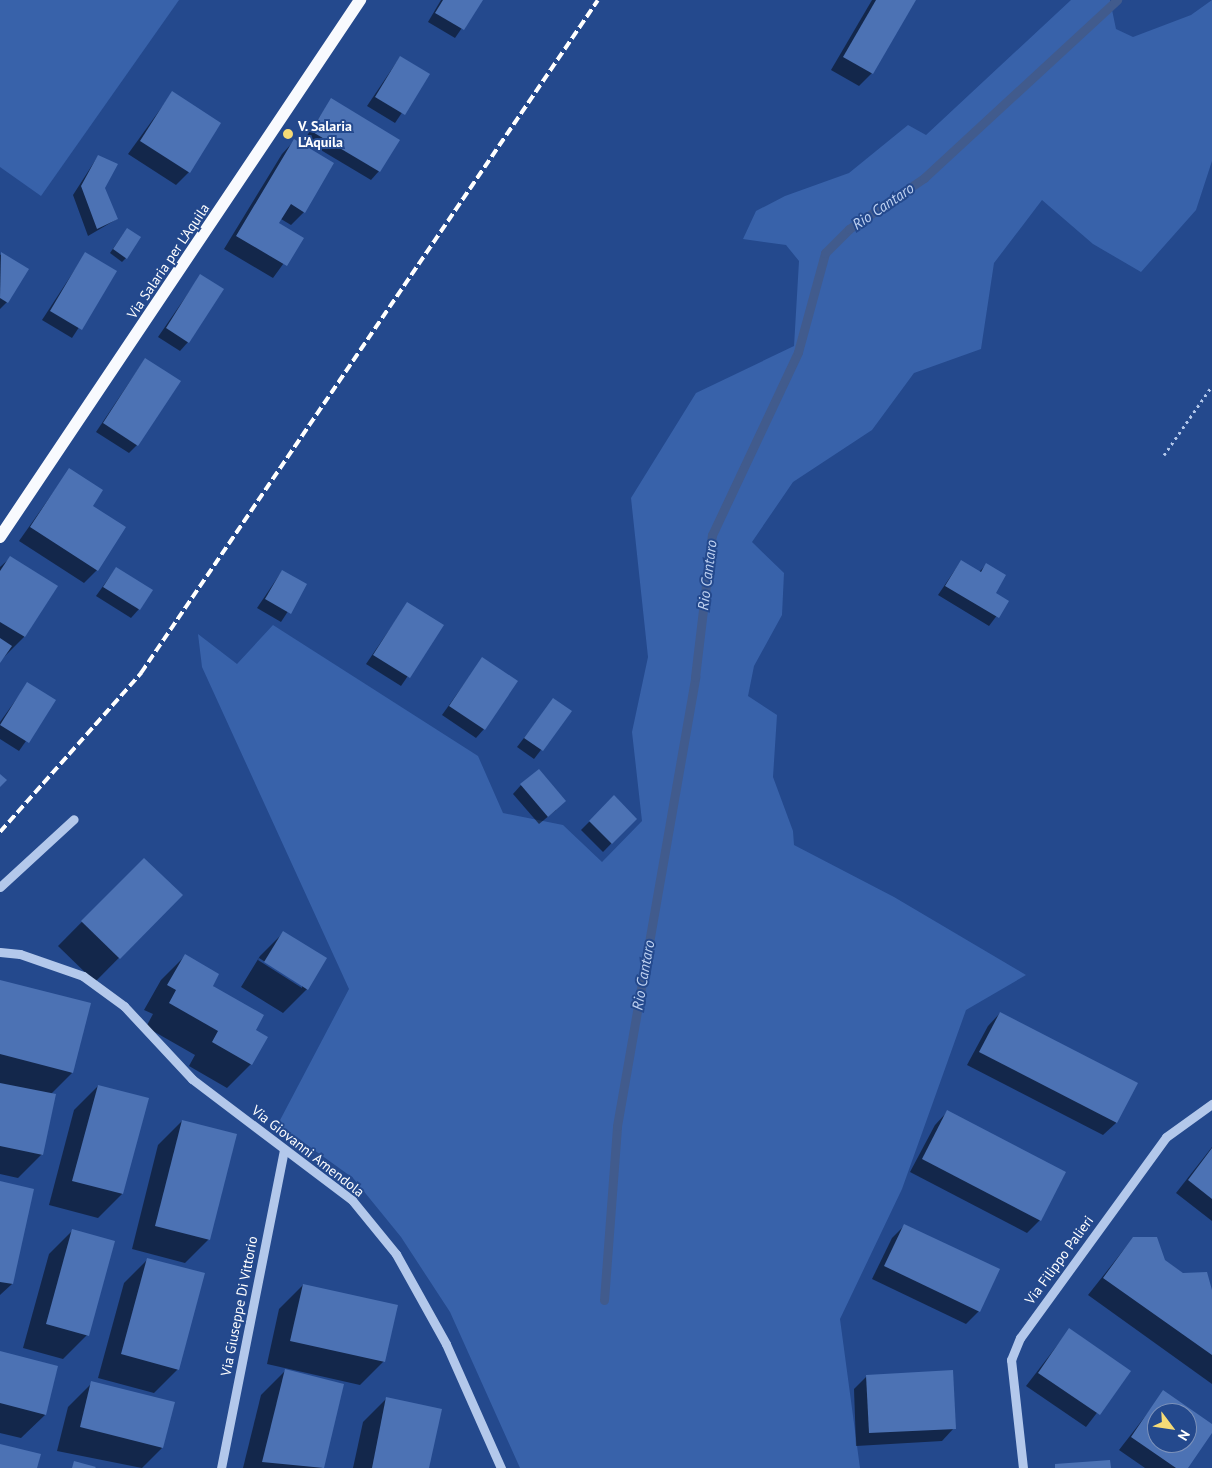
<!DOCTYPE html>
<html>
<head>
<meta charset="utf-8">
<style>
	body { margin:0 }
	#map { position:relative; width:1212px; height:1468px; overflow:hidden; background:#24498d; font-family:"PT Sans",sans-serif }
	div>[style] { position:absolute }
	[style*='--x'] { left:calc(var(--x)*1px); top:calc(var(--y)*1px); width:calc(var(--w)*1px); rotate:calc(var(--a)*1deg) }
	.green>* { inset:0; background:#3862aa }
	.shadow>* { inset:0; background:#0007 }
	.stream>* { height:9px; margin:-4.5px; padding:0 4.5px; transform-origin:4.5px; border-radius:4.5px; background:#415b8d }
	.building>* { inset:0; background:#4c72b4 }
	.path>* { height:3px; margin-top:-1.5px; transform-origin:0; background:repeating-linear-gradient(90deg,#b3c8eb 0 2.5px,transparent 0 6.5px) }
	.minor>* { height:9px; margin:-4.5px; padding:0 4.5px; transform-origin:4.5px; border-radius:4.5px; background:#b3c8eb }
	.major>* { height:12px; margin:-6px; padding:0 6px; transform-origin:6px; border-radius:6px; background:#f8fafe }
	.rail>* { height:4px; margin-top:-2px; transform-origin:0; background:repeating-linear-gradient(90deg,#fff 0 9px,transparent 0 13px) }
	.dots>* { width:14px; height:14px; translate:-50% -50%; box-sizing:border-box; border:2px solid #24498d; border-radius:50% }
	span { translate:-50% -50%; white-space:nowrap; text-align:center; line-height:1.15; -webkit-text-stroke:4px #24498d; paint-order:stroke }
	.poi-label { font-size:14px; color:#fff; font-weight:700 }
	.left { translate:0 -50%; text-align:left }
	.street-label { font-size:14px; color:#fff }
	.water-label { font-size:15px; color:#bfd2f2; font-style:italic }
	.north { position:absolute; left:1147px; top:1403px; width:50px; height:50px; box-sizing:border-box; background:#24498d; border:1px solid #7c92bb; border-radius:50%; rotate:121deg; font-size:14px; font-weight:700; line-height:20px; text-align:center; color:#fff }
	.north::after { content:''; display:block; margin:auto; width:18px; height:22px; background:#f6db76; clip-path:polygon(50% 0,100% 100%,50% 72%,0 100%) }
</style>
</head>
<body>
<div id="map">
	<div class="green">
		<div style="clip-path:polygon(0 0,179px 0,41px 196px,0 167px)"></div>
		<div style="clip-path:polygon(1071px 0,1110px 0,1116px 29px,1133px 37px,1191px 15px,1212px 0,1212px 161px,1196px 210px,1141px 272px,1093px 244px,1042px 200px,994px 263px,981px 349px,914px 373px,872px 430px,793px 482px,752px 542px,784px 573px,782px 615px,754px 666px,748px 696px,777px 715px,773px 777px,793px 831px,794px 845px,894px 897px,1026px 975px,966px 1010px,902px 1189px,840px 1319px,860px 1468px,520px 1468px,450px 1312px,401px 1237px,353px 1178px,278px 1124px,349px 989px,202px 667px,198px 634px,237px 664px,273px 625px,478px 756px,503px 813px,563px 825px,602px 862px,642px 821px,632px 732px,648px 657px,631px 498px,696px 393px,794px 346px,799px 261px,786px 245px,743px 239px,756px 211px,785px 196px,849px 173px,908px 125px,926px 135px)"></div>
	</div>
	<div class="shadow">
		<div style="clip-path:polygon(441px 0,481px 0,455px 38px,428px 22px)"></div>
		<div style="clip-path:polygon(872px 0,915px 0,872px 73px,859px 86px,831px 70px)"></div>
		<div style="clip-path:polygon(400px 57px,428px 74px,395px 123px,367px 106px)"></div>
		<div style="clip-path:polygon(172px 93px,189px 172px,176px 185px,128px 154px)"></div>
		<div style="clip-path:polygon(331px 100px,379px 171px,371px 180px,304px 140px)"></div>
		<div style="clip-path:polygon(294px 141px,333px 164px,304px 212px,291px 225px,281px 219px,278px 223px,302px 238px,273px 278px,224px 249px,282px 154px)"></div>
		<div style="clip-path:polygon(98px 156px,103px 188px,117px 219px,88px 236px,73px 195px)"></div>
		<div style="clip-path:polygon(124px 233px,126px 258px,122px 262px,110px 253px)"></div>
		<div style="clip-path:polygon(2px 254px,7px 302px,0 309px,0 255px)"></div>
		<div style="clip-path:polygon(85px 254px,115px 272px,72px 338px,42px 320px)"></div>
		<div style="clip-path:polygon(200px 276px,188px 342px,180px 351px,158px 337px)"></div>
		<div style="clip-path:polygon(145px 359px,137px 445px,129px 453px,96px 432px)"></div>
		<div style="clip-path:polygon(69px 470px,97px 570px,84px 583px,19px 541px)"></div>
		<div style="clip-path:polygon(10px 558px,56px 586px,24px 637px,0 661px,0 567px)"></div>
		<div style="clip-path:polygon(961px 561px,979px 572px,986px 565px,994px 594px,1007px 602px,989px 626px,938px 595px)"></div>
		<div style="clip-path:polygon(116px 568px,139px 609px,131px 618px,96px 596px)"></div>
		<div style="clip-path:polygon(282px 571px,305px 585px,281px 622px,257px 608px)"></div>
		<div style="clip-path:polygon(407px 604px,442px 626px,401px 686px,366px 664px)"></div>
		<div style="clip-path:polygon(482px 659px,484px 729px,476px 738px,442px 715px)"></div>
		<div style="clip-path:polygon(28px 683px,54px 701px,19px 751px,0 739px,0 722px)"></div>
		<div style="clip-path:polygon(554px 699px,570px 712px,534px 759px,517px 747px)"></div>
		<div style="clip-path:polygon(521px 785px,556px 810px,539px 824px,513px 794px)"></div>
		<div style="clip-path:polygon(614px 797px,635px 819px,603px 852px,581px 830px)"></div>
		<div style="clip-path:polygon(144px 859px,181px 895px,95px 982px,58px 946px)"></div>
		<div style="clip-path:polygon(evenodd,284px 932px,307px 989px,283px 1013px,241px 987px,260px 956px,284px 932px,259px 958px,302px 985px,302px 988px,258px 960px,259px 958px)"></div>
		<div style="clip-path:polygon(185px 956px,254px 1030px,251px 1064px,227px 1088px,189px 1066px,195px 1055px,146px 1027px,153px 1014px,144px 1010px,161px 980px)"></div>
		<div style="clip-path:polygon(0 982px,72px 1073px,50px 1095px,42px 1154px,18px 1178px,0 1174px)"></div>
		<div style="clip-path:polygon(1000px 1013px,1136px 1084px,1116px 1123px,1103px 1135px,967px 1065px,988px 1026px)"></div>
		<div style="clip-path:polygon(98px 1086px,122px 1194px,98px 1218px,49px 1205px,74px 1110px)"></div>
		<div style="clip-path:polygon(947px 1112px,1040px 1220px,1027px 1233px,910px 1172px,935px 1125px)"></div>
		<div style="clip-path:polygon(182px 1121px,209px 1239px,185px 1263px,132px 1249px,158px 1145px)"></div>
		<div style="clip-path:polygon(1212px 1147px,1212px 1221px,1176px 1193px)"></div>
		<div style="clip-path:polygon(0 1182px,33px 1190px,12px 1284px,0 1295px)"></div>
		<div style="clip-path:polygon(905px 1225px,979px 1311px,966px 1324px,872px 1279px,892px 1238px)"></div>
		<div style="clip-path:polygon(73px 1230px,87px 1335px,63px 1359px,23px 1348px,49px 1254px)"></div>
		<div style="clip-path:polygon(1133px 1238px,1212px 1294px,1212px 1384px,1088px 1295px)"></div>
		<div style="clip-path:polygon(148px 1259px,178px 1369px,154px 1393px,98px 1378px,124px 1283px)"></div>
		<div style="clip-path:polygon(303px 1285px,384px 1361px,360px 1385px,267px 1364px,279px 1309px)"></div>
		<div style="clip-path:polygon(1069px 1330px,1129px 1371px,1086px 1427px,1026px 1386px)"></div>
		<div style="clip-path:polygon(0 1353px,45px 1415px,21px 1438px,0 1433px)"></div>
		<div style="clip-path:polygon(285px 1371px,343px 1385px,322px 1468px,243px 1468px,261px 1395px)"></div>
		<div style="clip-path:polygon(867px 1376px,954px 1428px,942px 1441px,856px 1446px,854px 1389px)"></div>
		<div style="clip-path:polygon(92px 1383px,162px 1448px,142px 1468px,57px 1451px,68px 1407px)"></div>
		<div style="clip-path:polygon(evenodd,1164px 1392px,1212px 1425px,1186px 1468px,1145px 1468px,1119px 1450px,1164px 1392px,1157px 1413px,1187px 1413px,1187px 1443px,1157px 1443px,1157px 1413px)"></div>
		<div style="clip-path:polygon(387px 1398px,428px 1468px,353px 1468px,363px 1422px)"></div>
	</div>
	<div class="stream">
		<div style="--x:604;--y:1300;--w:174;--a:-85.7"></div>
		<div style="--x:617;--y:1126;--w:456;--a:-80.1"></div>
		<div style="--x:695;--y:677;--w:143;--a:-83.2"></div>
		<div style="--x:712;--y:535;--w:202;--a:-64.8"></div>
		<div style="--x:798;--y:352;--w:103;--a:-74.7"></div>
		<div style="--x:825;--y:253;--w:34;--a:-45"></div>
		<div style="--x:849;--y:229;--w:91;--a:-34.2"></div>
		<div style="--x:924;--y:178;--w:263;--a:-42.7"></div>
	</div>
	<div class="building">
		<div style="clip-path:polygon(443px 0,483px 0,464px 30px,435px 13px)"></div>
		<div style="clip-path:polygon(876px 0,916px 0,873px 74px,843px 57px)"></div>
		<div style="clip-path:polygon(400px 56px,430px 74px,405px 115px,375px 97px)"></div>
		<div style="clip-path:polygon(172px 91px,221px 123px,190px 173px,140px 141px)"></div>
		<div style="clip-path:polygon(331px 98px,400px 140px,380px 172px,311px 131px)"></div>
		<div style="clip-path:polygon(294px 139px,334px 163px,305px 213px,291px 204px,279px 223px,304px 238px,287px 266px,236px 236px)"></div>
		<div style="clip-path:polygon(98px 155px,118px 164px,105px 188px,118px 219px,97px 229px,81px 186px)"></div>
		<div style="clip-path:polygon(127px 228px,141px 237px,127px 259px,113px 249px)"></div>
		<div style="clip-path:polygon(1px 252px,29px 269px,8px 303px,0 298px)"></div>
		<div style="clip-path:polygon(85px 252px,117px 271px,82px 330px,50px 311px)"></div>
		<div style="clip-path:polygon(200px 274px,224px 289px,189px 343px,166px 328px)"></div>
		<div style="clip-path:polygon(145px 358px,181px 381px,138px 446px,103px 423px)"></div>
		<div style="clip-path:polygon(69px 468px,103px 490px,93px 506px,126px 527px,98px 571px,30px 527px)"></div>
		<div style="clip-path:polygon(10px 556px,58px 586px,25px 637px,0 622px,0 571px)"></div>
		<div style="clip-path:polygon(961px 560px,981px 572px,986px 563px,1006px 575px,996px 593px,1009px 601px,999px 618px,945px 586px)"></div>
		<div style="clip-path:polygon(116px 567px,153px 590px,140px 610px,103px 587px)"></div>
		<div style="clip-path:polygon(282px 570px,307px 584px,291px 614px,265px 599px)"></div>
		<div style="clip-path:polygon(407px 602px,444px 625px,410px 678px,373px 655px)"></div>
		<div style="clip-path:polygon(0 638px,12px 646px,0 663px)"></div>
		<div style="clip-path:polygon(482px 657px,518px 681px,485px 730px,449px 706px)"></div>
		<div style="clip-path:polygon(27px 682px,56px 700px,29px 743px,0 725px)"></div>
		<div style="clip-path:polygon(553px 698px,572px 711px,543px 751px,524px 738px)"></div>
		<div style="clip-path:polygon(539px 769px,566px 801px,548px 817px,520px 784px)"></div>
		<div style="clip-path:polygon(0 774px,7px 780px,0 787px)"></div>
		<div style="clip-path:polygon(614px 795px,637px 819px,612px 844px,589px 821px)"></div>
		<div style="clip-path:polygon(144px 858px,183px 895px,120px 959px,81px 921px)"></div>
		<div style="clip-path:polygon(283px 931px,327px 958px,308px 990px,264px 962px)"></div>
		<div style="clip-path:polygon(185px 954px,219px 974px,213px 986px,264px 1015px,256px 1030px,268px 1037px,252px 1065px,212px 1042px,218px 1031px,169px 1003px,176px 990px,167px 985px)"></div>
		<div style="clip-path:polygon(0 980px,91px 1003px,73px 1073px,0 1054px)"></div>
		<div style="clip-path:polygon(1000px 1012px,1138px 1083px,1117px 1123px,979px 1052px)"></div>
		<div style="clip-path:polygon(0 1083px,56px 1094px,43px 1155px,0 1146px)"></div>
		<div style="clip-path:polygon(98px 1085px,149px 1098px,123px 1194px,72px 1181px)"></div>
		<div style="clip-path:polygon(947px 1110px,1066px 1172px,1041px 1221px,922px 1159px)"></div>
		<div style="clip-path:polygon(182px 1120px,237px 1134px,210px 1240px,155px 1226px)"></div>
		<div style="clip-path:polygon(1212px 1148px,1212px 1199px,1188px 1180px)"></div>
		<div style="clip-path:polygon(0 1181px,34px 1189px,13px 1284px,0 1282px)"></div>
		<div style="clip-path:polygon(904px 1224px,1000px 1269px,980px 1312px,884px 1266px)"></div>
		<div style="clip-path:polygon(72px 1229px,115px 1241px,89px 1336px,46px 1324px)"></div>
		<div style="clip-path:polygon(1133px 1237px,1157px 1237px,1165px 1260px,1183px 1273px,1207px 1272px,1212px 1290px,1212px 1355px,1103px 1278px)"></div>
		<div style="clip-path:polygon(147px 1258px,205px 1273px,179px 1370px,121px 1354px)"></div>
		<div style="clip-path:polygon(303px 1284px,398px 1305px,385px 1362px,290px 1341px)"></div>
		<div style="clip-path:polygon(1069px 1328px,1131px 1371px,1100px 1415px,1038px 1373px)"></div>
		<div style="clip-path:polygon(0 1351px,58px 1366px,46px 1415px,0 1403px)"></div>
		<div style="clip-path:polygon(285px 1369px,344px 1384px,324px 1468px,262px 1462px)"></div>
		<div style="clip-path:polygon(953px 1370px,956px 1429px,869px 1433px,866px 1375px)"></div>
		<div style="clip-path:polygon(91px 1381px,175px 1402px,163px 1448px,80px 1427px)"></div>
		<div style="clip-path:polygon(evenodd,1163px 1390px,1212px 1424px,1212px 1433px,1188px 1468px,1176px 1468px,1131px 1437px,1163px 1390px,1157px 1413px,1187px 1413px,1187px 1443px,1157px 1443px,1157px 1413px)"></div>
		<div style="clip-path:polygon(386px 1397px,442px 1409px,429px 1468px,372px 1468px)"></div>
		<div style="clip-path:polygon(0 1444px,41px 1454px,37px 1468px,0 1468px)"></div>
		<div style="clip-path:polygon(1110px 1460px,1111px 1468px,1055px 1468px,1055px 1464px)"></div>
		<div style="clip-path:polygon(74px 1461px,96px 1467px,95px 1468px,72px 1468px)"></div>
	</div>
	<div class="path">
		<div style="--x:1164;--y:455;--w:84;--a:-55.2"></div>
	</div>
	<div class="minor">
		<div style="--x:0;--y:887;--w:100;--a:-42.6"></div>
		<div style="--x:0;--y:952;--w:20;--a:6"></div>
		<div style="--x:20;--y:954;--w:67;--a:19.2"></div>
		<div style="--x:83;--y:976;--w:51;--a:36.2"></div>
		<div style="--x:124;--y:1006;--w:100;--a:47"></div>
		<div style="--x:192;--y:1079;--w:201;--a:37.1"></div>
		<div style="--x:352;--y:1200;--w:70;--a:50.8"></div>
		<div style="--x:396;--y:1254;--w:103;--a:60.9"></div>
		<div style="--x:446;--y:1344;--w:136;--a:66.1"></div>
		<div style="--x:221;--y:1468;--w:325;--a:-78.8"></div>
		<div style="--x:1023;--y:1468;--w:109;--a:-96.3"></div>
		<div style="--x:1011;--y:1360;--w:24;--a:-68"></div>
		<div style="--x:1020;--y:1338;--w:248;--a:-54"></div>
		<div style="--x:1166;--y:1137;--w:57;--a:-35.7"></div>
	</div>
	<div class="major">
		<div style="--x:0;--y:537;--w:647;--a:-56.16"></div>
	</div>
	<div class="rail">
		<div style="--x:0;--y:832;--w:213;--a:-48.4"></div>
		<div style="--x:141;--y:673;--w:813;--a:-55.82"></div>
	</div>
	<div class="dots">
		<div style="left:288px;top:134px;background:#f6db76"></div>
	</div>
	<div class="poi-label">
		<span class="left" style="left:298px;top:134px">V. Salaria<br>L'Aquila</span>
	</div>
	<div class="street-label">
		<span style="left:168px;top:261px;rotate:-56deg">Via Salaria per L'Aquila</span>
		<span style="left:308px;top:1151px;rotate:38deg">Via Giovanni Amendola</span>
		<span style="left:1059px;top:1260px;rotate:-54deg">Via Filippo Palieri</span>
		<span style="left:239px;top:1306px;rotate:-79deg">Via Giuseppe Di Vittorio</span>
	</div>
	<div class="water-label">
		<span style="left:883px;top:206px;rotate:-34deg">Rio Cantaro</span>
		<span style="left:707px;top:575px;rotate:-83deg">Rio Cantaro</span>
		<span style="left:643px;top:975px;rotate:-80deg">Rio Cantaro</span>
	</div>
	<div class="north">N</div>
</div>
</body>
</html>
